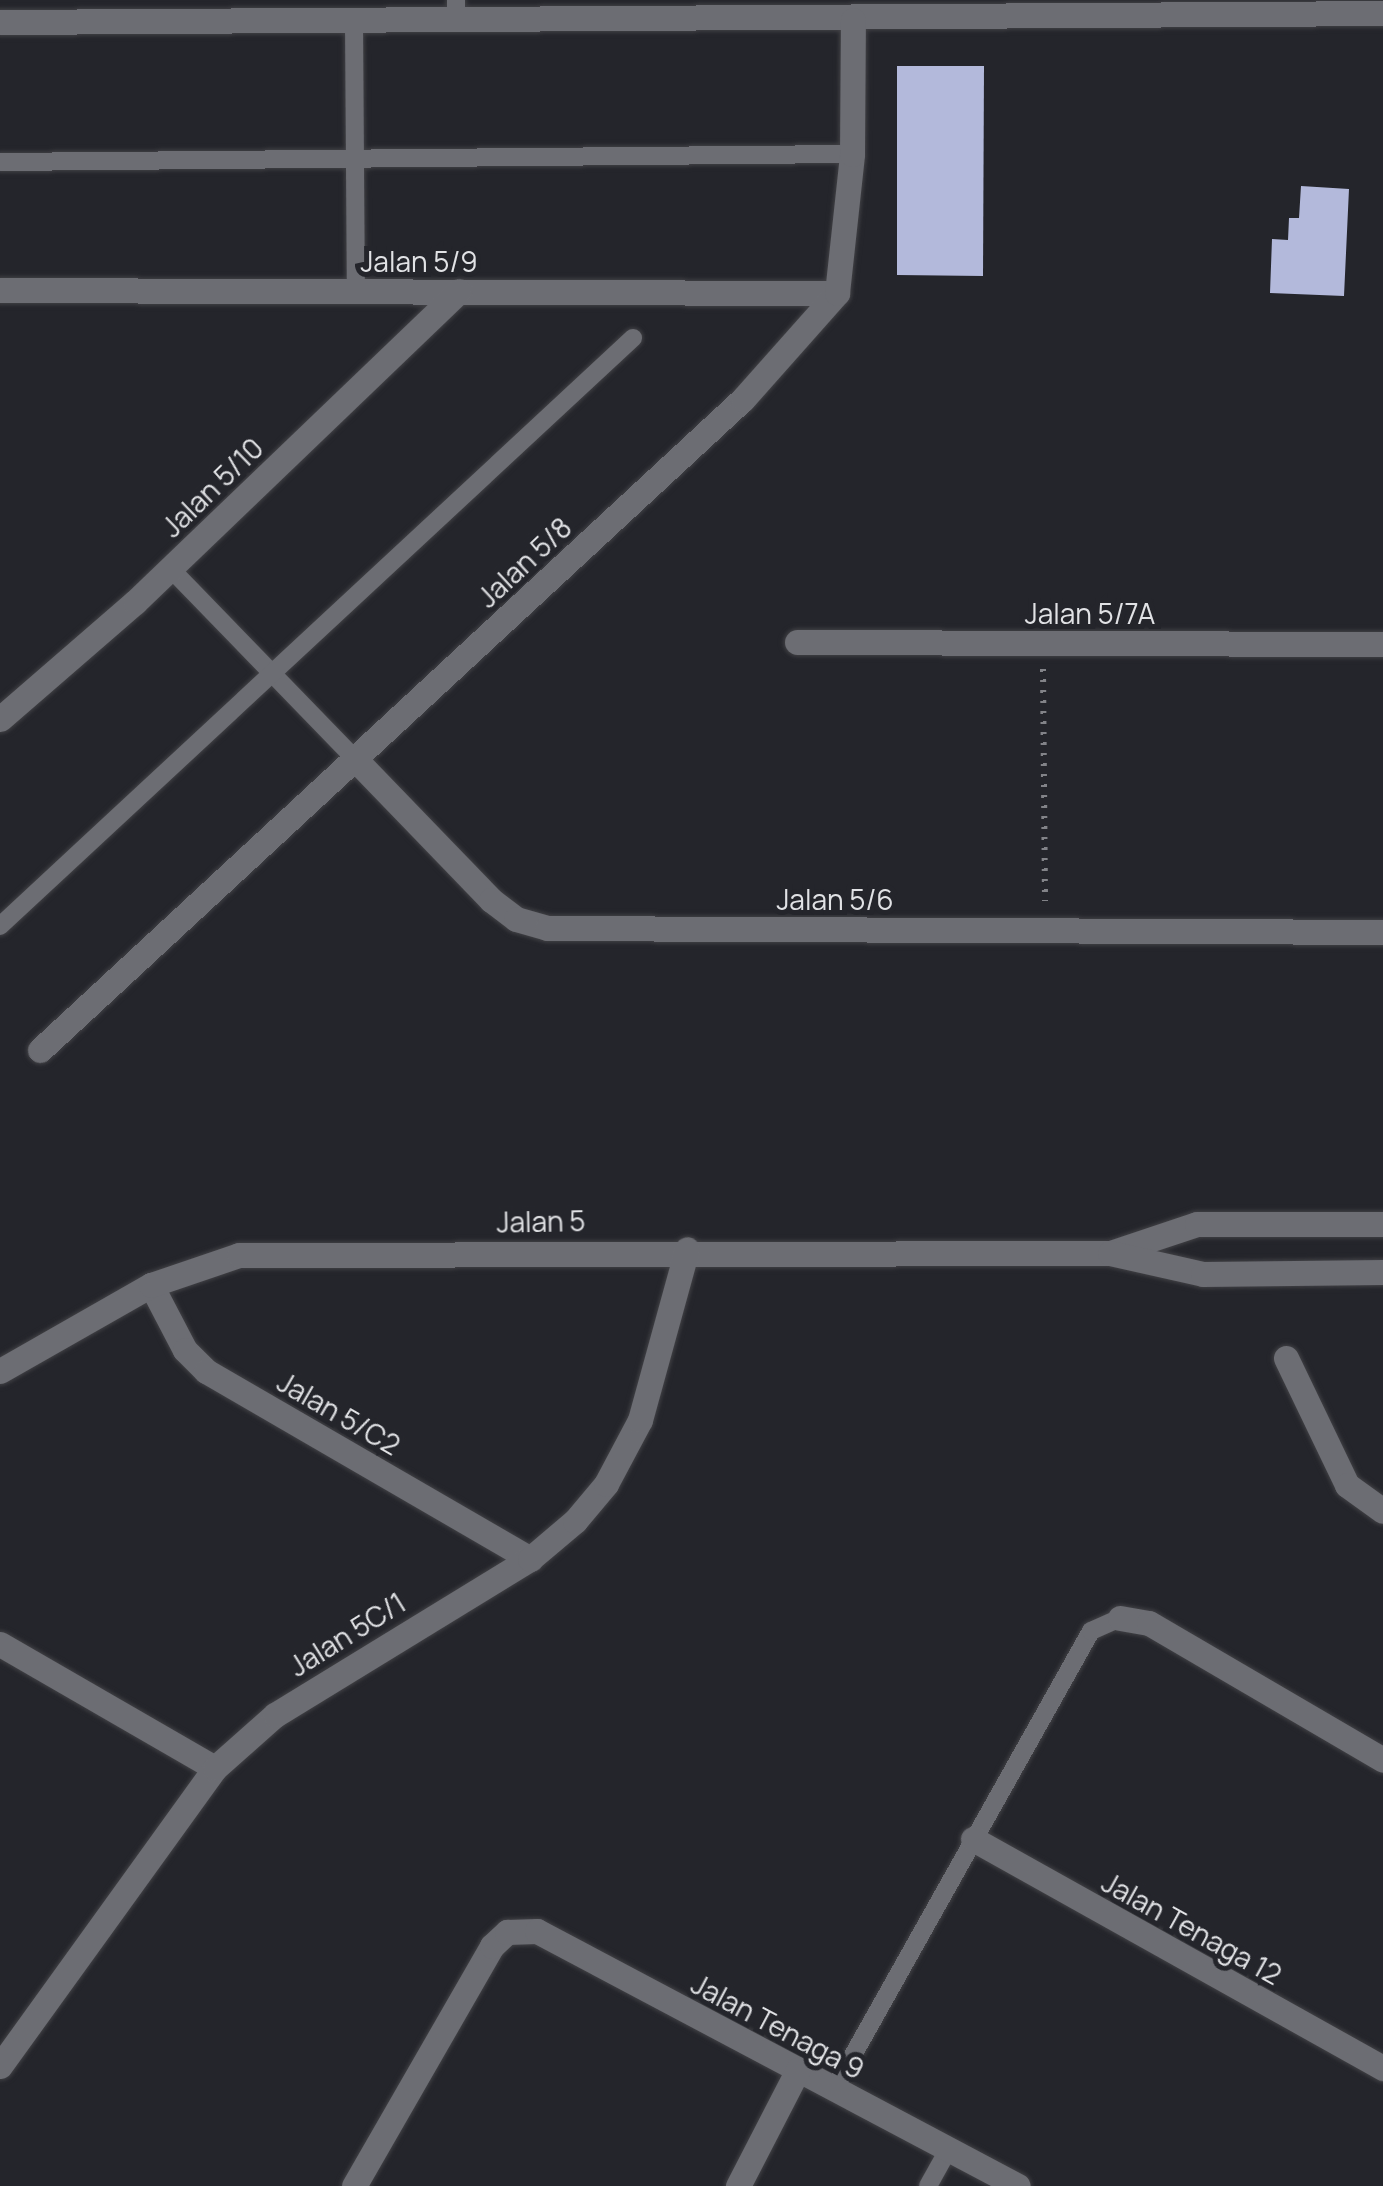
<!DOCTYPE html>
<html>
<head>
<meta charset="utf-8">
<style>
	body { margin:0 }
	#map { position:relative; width:1383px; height:2186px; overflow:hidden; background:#24252b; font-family:Manrope,sans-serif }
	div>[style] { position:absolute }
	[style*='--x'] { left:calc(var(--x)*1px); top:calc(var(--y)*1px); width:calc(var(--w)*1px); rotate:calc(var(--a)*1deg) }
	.building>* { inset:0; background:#b3b9db }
	.path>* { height:6px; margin-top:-3px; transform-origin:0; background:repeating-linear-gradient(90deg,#828388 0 2.5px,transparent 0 10.5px) }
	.roads { filter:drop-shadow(0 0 2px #414145) drop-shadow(0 0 2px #414145) }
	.service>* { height:18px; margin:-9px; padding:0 9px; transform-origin:9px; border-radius:9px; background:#6c6d73 }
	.minor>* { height:25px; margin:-12.5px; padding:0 12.5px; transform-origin:12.5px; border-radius:12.5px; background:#6c6d73 }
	span { translate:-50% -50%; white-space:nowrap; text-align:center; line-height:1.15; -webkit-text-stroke:10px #24252b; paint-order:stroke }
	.street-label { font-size:28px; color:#e1e2e5 }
</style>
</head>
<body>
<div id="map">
	<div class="building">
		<div style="clip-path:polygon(897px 66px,984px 66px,983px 276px,897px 275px)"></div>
		<div style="clip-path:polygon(1301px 186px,1349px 189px,1344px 296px,1270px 293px,1272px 239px,1288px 240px,1289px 218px,1299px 218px)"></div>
	</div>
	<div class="path">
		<div style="--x:1043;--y:669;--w:232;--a:89.5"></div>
	</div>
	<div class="roads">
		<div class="service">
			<div style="--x:354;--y:21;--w:270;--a:89.6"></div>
			<div style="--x:456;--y:21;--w:21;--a:-90"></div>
			<div style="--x:0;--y:162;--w:852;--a:-0.54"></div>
			<div style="--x:170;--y:568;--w:266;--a:45.9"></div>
			<div style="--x:0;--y:926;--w:864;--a:-42.89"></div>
			<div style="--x:834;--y:2089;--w:525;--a:-60.7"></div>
			<div style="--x:1091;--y:1631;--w:32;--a:-24"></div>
			<div style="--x:928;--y:2186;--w:41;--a:-60.9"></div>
		</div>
		<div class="minor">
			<div style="--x:0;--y:22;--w:1383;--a:-0.37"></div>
			<div style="--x:0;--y:290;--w:837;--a:0.21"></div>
			<div style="--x:797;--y:642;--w:586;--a:0.2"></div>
			<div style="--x:0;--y:719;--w:179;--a:-40.9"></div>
			<div style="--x:135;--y:602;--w:449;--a:-43.8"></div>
			<div style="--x:355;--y:759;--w:196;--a:46"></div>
			<div style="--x:491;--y:900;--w:31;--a:37"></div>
			<div style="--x:516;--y:919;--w:32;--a:16"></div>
			<div style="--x:547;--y:928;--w:836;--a:0.27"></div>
			<div style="--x:40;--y:1050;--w:958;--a:-42.8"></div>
			<div style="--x:743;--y:399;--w:142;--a:-48.4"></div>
			<div style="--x:837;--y:293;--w:140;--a:-83.8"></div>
			<div style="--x:852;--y:154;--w:134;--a:-89.6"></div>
			<div style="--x:1110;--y:1253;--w:92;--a:-18.4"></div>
			<div style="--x:1197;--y:1224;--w:186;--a:0"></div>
			<div style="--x:151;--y:1285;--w:73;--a:62.4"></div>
			<div style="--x:185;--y:1350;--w:30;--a:45"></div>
			<div style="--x:206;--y:1371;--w:375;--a:30.1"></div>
			<div style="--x:1286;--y:1358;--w:141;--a:64.3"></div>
			<div style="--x:1347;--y:1485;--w:44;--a:35.8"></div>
			<div style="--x:0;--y:1371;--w:174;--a:-29.7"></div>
			<div style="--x:151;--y:1285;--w:93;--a:-18.8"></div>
			<div style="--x:239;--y:1255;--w:871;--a:-0.13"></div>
			<div style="--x:1110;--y:1253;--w:95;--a:12.7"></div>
			<div style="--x:1203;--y:1274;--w:180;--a:-0.6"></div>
			<div style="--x:1120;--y:1618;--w:29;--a:10"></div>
			<div style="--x:1149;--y:1623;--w:271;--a:30.3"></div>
			<div style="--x:0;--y:1644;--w:248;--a:30"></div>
			<div style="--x:973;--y:1839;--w:470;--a:29.2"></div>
			<div style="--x:0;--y:2066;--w:367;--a:-54.2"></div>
			<div style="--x:215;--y:1768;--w:80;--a:-41.5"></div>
			<div style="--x:275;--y:1715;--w:299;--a:-31.5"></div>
			<div style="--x:530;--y:1559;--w:59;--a:-40.2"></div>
			<div style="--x:575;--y:1521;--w:48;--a:-50"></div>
			<div style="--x:606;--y:1484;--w:72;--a:-62"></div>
			<div style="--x:640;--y:1420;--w:177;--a:-74.6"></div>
			<div style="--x:354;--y:2186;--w:277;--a:-60.1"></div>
			<div style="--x:492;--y:1946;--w:21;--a:-43"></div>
			<div style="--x:507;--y:1932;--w:30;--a:-2"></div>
			<div style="--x:537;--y:1931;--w:544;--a:27.93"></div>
			<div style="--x:738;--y:2186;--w:131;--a:-62.7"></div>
		</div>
	</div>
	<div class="street-label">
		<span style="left:419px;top:261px">Jalan 5/9</span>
		<span style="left:212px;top:487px;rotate:-44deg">Jalan 5/10</span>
		<span style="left:524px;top:562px;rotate:-43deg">Jalan 5/8</span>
		<span style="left:1090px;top:613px">Jalan 5/7A</span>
		<span style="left:835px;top:899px">Jalan 5/6</span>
		<span style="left:541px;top:1221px;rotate:-1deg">Jalan 5</span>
		<span style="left:339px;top:1413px;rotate:30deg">Jalan 5/C2</span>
		<span style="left:347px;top:1634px;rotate:-32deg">Jalan 5C/1</span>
		<span style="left:1192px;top:1928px;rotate:29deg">Jalan Tenaga 12</span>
		<span style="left:778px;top:2026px;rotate:28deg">Jalan Tenaga 9</span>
	</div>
</div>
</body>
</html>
